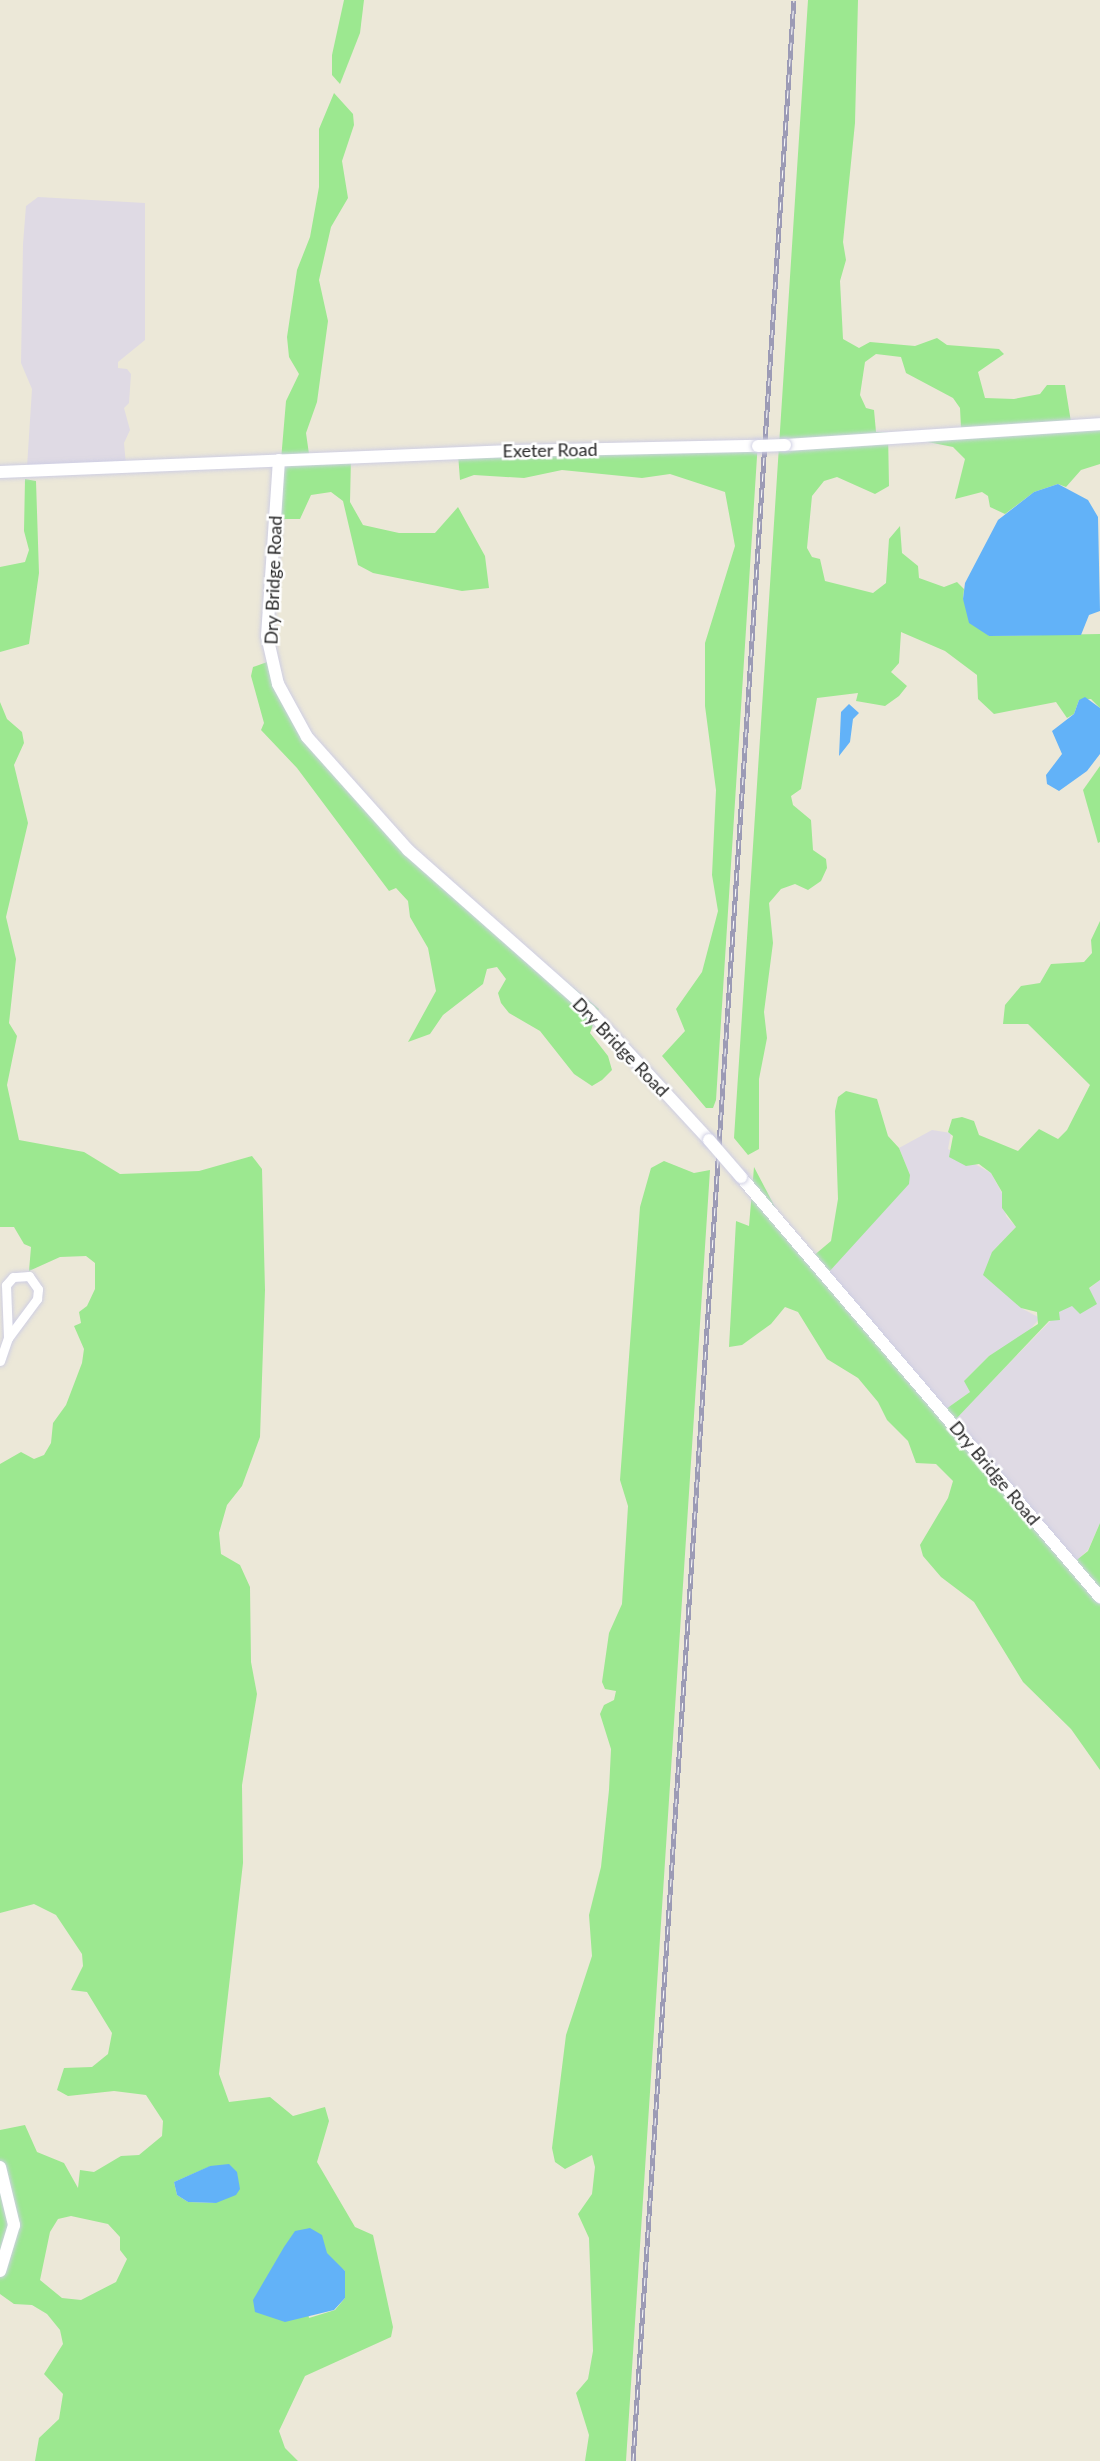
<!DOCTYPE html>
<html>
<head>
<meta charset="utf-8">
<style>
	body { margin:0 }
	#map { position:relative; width:1100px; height:2461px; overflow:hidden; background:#ece8d8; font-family:Lato,sans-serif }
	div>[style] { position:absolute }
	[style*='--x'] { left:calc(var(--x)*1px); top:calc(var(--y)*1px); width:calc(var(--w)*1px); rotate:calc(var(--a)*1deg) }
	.industrial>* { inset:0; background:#dfdae4 }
	.green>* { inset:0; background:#9ce890 }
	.water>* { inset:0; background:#62b2f8 }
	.roads { filter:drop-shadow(0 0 2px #cecee3) drop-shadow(0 0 2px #cecee3) }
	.street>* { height:9px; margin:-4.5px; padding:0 4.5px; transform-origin:4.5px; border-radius:4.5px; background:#fff }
	.secondary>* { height:12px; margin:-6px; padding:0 6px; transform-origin:6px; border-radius:6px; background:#fff }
	.rail>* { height:5px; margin-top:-2.5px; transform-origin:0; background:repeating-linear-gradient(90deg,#fff 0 8px,#9c9bb5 0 16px); box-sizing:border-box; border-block:2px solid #9c9bb5 }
	.bridges { filter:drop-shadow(0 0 2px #cecee3) drop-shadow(0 0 2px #cecee3) }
	.secondary-bridge>* { height:12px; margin:-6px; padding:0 6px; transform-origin:6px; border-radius:6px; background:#fff }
	span { translate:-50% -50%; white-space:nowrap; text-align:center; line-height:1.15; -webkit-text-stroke:5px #fff; paint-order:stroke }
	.street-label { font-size:18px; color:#282828 }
</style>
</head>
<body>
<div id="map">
	<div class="industrial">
		<div style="clip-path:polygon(38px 197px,145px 203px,145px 340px,118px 362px,118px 368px,127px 369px,131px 374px,129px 403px,124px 408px,130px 430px,124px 443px,126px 465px,27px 467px,32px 389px,21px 363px,23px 244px,26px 206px)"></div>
		<div style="clip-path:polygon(932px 1130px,951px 1133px,948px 1149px,991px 1173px,1002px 1193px,1006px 1216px,1016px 1227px,992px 1252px,991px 1280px,1021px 1308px,1040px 1318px,1027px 1333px,989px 1356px,965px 1380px,970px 1392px,946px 1409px,828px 1273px,910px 1175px,899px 1148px)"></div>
		<div style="clip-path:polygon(1100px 1280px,1100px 1523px,1088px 1550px,1073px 1564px,954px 1420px,1059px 1312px)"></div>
	</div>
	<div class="green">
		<div style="clip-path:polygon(344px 0,364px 0,360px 33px,340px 84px,332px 75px,332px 55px)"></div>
		<div style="clip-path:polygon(808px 0,858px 0,855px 123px,843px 242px,846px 260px,840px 281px,843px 339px,859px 348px,870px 342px,915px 346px,937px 338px,947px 345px,999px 349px,1004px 354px,978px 372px,985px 398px,1014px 399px,1040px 394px,1047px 385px,1065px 385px,1071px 422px,1100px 421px,1100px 464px,1081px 470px,1066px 487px,1058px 484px,1034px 492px,1005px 514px,990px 507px,988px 496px,982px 492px,955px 499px,965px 459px,953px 447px,923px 441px,961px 428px,960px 408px,953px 398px,906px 373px,901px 357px,876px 354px,865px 362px,860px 395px,866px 408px,874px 410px,876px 432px,888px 432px,889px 486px,875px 494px,837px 477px,824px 481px,812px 496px,807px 548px,812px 557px,820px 559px,825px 581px,873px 593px,886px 583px,889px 539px,900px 526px,902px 553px,918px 566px,919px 578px,944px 587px,957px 582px,964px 589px,963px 599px,989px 636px,1100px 634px,1100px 708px,1091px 699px,1079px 700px,1074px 714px,1067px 718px,1056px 702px,994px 714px,978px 699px,977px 675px,945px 651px,901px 632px,899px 663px,891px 672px,907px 686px,899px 696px,885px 706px,856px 701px,858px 693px,817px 698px,801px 789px,791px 796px,793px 805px,811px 820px,813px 850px,826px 859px,827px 868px,821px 881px,808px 890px,795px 884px,781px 889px,769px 903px,773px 943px,764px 1012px,767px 1038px,759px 1079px,759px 1149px,748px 1155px,734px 1138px)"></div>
		<div style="clip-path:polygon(334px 93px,353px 114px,354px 125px,342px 161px,348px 198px,331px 227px,319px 280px,328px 321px,317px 402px,306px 433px,309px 454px,351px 457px,350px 502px,363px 525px,399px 533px,435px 533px,458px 507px,485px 556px,489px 588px,462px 591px,373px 573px,358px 565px,343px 501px,331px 492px,311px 495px,300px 519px,276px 519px,286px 401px,299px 374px,289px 357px,287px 337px,297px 270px,310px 237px,319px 187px,319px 129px)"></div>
		<div style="clip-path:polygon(758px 441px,716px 1100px,713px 1108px,706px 1108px,662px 1056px,685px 1031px,676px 1009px,702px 972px,718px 911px,712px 875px,716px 790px,705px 706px,705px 643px,735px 546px,725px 492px,670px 474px,642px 478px,562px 470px,524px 478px,474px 475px,460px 480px,458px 454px)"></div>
		<div style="clip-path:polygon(25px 479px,36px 481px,39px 573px,29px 644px,0 652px,0 567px,25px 562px,29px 550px,24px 531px)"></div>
		<div style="clip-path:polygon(270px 661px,307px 738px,411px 853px,599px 1009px,590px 1033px,608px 1056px,612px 1070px,602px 1080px,592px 1086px,574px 1074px,540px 1031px,509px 1013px,501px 1003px,498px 993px,506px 979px,497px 967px,487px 969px,483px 984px,443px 1015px,430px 1034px,408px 1042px,436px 991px,428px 948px,410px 917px,408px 901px,396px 888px,389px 891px,297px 768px,261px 730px,264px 723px,251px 676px,253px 667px)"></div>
		<div style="clip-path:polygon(evenodd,0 702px,7px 719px,22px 732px,24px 743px,14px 765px,28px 823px,6px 917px,16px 959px,9px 1023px,17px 1036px,7px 1085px,19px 1140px,84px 1152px,120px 1174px,199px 1171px,252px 1156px,262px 1169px,265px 1290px,260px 1437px,242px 1486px,227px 1505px,219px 1533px,221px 1554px,240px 1565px,250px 1587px,251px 1662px,257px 1694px,242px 1785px,243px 1863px,219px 2074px,229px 2102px,270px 2097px,293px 2116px,325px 2107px,329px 2121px,317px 2162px,355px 2227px,373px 2235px,393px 2327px,391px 2337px,305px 2376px,279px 2431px,285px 2448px,298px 2461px,35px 2461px,39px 2438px,59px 2419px,63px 2394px,44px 2374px,63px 2344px,60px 2330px,47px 2314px,32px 2305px,14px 2304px,0 2294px,0 2130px,25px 2125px,37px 2152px,64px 2163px,78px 2188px,80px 2170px,94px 2172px,121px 2156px,139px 2155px,162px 2136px,163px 2121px,146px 2095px,114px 2091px,68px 2096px,57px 2090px,64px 2068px,92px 2067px,108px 2054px,112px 2033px,87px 1992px,71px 1990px,83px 1966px,82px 1954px,56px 1915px,34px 1904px,0 1913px,0 1464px,21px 1452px,34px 1459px,44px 1455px,51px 1443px,53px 1423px,66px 1405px,82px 1363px,84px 1349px,74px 1326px,81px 1323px,79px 1312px,87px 1306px,95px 1289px,95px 1263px,86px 1256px,60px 1257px,29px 1271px,31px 1247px,24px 1244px,14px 1227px,0 1227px,0 702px,211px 2166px,216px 2203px,188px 2202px,177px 2195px,174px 2182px,211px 2166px,0 702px,71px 2216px,108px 2224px,120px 2237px,120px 2250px,127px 2259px,116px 2282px,81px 2300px,62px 2298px,40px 2280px,50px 2232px,58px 2219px,71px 2216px,0 702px,295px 2231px,345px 2271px,345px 2298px,335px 2310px,309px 2318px,295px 2231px)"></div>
		<div style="clip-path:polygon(1100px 766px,1100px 842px,1098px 843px,1083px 790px)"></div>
		<div style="clip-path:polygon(1100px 921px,1100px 1280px,1089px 1288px,1097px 1304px,1080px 1314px,1072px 1306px,1059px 1312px,1060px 1320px,1049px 1321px,955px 1420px,1073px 1563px,1088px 1551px,1100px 1523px,1100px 1770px,1071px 1729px,1023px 1682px,974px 1602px,941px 1577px,923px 1556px,920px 1545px,948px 1498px,953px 1481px,936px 1464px,916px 1463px,908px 1441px,887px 1420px,878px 1402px,858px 1378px,827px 1359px,798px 1312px,785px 1307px,771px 1324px,742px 1345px,729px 1347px,736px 1221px,749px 1226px,754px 1167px,785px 1226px,812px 1257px,831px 1241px,838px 1199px,835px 1111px,838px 1097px,846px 1091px,877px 1099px,888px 1136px,899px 1148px,910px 1175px,909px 1184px,828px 1273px,946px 1409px,970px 1392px,964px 1381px,989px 1356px,1038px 1324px,1037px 1312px,1021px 1308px,983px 1275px,992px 1252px,1016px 1227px,1002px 1208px,1002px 1192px,991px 1173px,979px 1164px,966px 1166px,949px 1157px,953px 1136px,948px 1132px,952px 1119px,962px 1117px,974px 1121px,979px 1135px,1018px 1151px,1039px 1129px,1058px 1139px,1067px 1130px,1090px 1085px,1028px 1024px,1003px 1024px,1005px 1005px,1021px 986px,1040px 983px,1051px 964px,1084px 962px,1092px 953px,1091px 940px)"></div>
		<div style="clip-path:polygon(664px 1161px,694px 1173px,710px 1170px,626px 2461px,585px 2461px,589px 2435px,576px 2393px,588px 2379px,593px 2351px,589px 2238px,578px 2214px,592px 2194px,595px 2167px,592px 2155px,565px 2169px,555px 2162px,552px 2148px,566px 2035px,592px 1956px,589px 1915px,601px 1867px,609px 1790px,611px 1749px,600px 1714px,604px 1705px,614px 1700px,616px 1691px,605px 1689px,602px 1682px,609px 1633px,622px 1604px,628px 1506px,620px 1480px,640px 1207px,651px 1168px)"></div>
	</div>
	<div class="water">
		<div style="clip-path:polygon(1058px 484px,1088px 500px,1098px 517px,1100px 611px,1089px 615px,1081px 635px,989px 636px,969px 623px,963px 599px,965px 583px,998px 520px,1034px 492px)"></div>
		<div style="clip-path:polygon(1085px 697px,1100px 708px,1100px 754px,1087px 771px,1059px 791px,1047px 784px,1046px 775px,1062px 754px,1052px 731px,1074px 714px,1079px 700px)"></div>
		<div style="clip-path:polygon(849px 704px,859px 713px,853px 719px,850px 742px,839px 756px,841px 712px)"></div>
		<div style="clip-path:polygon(229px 2164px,237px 2172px,240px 2189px,236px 2195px,216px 2203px,188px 2202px,177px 2195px,174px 2182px,210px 2166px)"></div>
		<div style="clip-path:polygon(310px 2228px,322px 2235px,327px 2253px,345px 2271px,345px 2298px,334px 2310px,285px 2322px,255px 2312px,253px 2300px,284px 2247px,295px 2231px)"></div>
	</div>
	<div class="roads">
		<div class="street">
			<div style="--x:0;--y:1361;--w:24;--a:-71"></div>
			<div style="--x:8;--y:1338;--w:49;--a:-53.4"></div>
			<div style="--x:37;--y:1299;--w:10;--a:-84"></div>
			<div style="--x:38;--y:1289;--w:16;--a:-125"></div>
			<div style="--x:29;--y:1276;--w:16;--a:176"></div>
			<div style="--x:13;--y:1277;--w:11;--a:131"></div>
			<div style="--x:6;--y:1285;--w:53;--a:87.8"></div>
		</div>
		<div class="secondary">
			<div style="--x:785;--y:445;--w:316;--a:-3.8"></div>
			<div style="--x:279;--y:460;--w:176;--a:93.9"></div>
			<div style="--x:267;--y:636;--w:49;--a:77.1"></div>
			<div style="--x:278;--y:684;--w:60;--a:61.3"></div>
			<div style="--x:307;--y:737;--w:152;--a:48.2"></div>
			<div style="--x:408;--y:850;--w:242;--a:41.5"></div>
			<div style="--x:589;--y:1010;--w:177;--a:47.3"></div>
			<div style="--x:0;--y:472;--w:512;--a:-2.35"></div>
			<div style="--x:512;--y:451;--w:246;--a:-1.2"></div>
			<div style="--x:741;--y:1177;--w:553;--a:49.48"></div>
			<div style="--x:0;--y:2167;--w:60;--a:76.4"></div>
			<div style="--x:14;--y:2225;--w:48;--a:106.9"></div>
		</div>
	</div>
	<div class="rail">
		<div style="--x:633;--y:2461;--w:2466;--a:-86.26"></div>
	</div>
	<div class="bridges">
		<div class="secondary-bridge">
			<div style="--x:758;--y:446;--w:27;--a:-2"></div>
			<div style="--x:709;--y:1140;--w:49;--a:49.1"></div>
		</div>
	</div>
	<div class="street-label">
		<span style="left:550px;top:450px;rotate:-1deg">Exeter Road</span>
		<span style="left:273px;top:580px;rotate:-88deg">Dry Bridge Road</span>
		<span style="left:621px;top:1047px;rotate:46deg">Dry Bridge Road</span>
		<span style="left:995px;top:1473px;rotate:50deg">Dry Bridge Road</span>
	</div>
</div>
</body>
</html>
